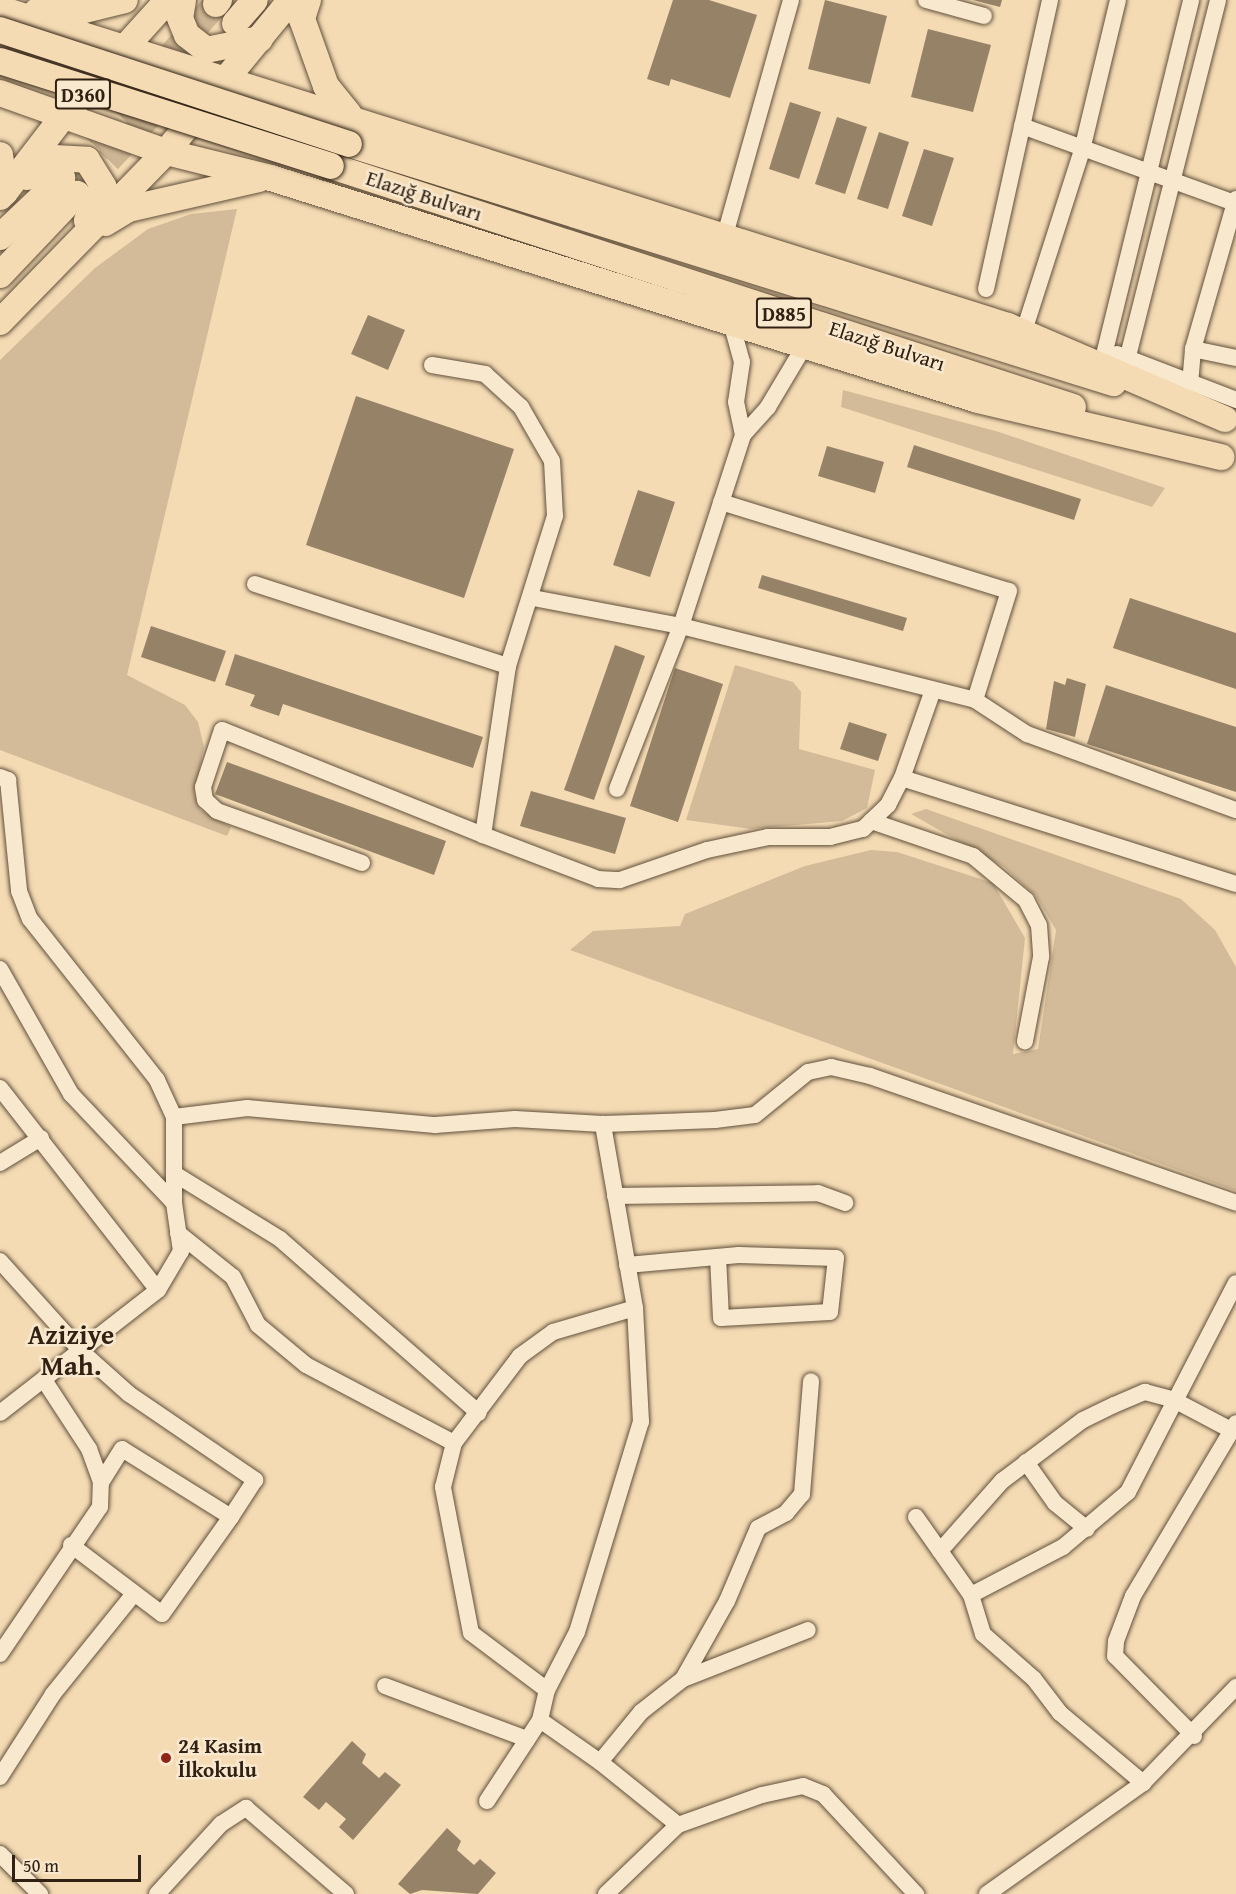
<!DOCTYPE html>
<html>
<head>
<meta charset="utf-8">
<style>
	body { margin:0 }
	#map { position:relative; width:1236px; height:1894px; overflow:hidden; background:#f4dbb4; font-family:"Gentium Book Plus",serif }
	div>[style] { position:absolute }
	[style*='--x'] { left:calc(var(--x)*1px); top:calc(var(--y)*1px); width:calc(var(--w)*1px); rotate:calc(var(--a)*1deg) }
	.green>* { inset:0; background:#d3bb99 }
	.building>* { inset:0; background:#968267 }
	.highway-tunnel>* { height:26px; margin-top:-13px; transform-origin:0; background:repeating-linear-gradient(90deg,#cdb694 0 26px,transparent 0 39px) }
	.roads { filter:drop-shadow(0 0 2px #61503b) drop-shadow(0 0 2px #61503b) }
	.minor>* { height:16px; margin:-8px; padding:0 8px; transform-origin:8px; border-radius:8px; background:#f8e8ce }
	.highway>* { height:26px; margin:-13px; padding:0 13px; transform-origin:13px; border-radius:13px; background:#f4dbb4 }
	.bridges { filter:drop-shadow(0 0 2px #302113) drop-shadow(0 0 2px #302113) }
	.highway-bridge>* { height:26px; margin:-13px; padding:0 13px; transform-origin:13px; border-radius:13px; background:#f4dbb4 }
	.dots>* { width:16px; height:16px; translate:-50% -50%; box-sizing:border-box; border:3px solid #f8e8ce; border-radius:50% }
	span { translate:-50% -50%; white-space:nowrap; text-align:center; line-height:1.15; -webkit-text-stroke:5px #f8e8ce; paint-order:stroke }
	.shield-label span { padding:2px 4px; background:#f8e8ce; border:2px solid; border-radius:4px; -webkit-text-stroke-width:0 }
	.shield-label { font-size:20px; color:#302113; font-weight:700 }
	.street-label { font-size:21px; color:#302113 }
	.poi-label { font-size:21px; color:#302113; font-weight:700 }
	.left { translate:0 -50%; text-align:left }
	.district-label { font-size:27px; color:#302113; font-weight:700 }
	.scale { position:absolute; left:12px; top:1855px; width:129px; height:27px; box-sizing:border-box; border:3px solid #302113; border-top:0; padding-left:8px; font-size:18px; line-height:21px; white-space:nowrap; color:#302113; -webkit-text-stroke:4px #f8e8ce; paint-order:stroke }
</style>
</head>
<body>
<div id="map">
	<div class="green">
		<div style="clip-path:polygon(237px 209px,127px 675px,185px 705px,198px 722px,204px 747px,194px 794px,200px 810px,231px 827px,227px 836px,0 750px,0 360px,95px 268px,148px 229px,191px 214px)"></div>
		<div style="clip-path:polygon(843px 390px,999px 432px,1165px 488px,1152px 507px,841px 407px)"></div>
		<div style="clip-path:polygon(735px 665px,793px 682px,801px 692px,799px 749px,875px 770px,867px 808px,842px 821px,751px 829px,686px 820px)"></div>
		<div style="clip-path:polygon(926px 809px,1181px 899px,1215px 930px,1236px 967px,1236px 1191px,570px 950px,593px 931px,680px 926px,685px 914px,805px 866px,871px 850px,897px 852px,993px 883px,1025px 938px,1013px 1054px,1038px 1049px,1056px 930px,1036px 896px,1004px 867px,911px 814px)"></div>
	</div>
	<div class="building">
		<div style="clip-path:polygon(673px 0,709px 0,757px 15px,730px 98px,671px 79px,669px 86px,647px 79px)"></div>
		<div style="clip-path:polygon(825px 0,887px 16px,870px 84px,808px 69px)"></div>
		<div style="clip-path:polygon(973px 0,1002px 0,1000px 7px)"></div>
		<div style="clip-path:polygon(928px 29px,991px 45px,973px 112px,911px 97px)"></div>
		<div style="clip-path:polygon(790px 102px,821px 112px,799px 179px,769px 169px)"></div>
		<div style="clip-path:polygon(837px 117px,867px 127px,845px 194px,815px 184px)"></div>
		<div style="clip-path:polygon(879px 132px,909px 142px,888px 209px,857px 199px)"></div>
		<div style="clip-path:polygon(924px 149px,954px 158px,932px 226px,902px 216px)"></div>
		<div style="clip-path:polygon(368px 315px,405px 330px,388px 370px,351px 354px)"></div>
		<div style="clip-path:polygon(356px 396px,514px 449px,464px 598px,306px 545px)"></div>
		<div style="clip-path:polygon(914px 445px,1081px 499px,1074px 520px,907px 467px)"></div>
		<div style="clip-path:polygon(827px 446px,884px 462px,875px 493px,818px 476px)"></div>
		<div style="clip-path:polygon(638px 490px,675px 502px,650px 577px,613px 565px)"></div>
		<div style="clip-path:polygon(762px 575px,907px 618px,903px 631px,758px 588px)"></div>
		<div style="clip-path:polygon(1130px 598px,1236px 633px,1236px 689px,1113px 648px)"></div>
		<div style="clip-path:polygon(151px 626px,226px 651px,215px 682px,141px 657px)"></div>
		<div style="clip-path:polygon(615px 645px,645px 656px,594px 800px,564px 790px)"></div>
		<div style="clip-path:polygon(235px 654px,483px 737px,473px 768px,283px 704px,279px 716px,250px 706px,255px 695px,225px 685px)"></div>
		<div style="clip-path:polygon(675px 668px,723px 684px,678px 822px,630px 806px)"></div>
		<div style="clip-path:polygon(1067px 678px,1086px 684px,1075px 737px,1046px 729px,1054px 681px,1065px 685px)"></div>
		<div style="clip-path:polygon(1106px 685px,1236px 727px,1236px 792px,1087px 744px)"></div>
		<div style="clip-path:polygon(849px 722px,887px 734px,878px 761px,840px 749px)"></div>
		<div style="clip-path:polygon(227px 762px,446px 841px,434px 875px,215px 794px)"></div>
		<div style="clip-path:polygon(531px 791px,626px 818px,615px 854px,520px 826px)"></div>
		<div style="clip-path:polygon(352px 1741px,366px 1754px,362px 1763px,379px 1778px,385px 1772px,401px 1785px,353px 1840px,339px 1827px,346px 1819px,326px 1802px,319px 1810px,303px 1797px)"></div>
		<div style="clip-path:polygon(447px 1828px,461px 1841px,457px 1850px,474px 1865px,480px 1859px,496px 1873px,478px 1894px,422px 1890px,410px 1894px,398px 1884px)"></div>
	</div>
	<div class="highway-tunnel">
		<div style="--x:67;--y:173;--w:225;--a:-48.6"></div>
		<div style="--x:82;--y:189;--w:158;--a:-47.3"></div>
	</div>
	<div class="roads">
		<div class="minor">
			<div style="--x:926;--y:0;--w:60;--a:15.4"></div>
			<div style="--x:1022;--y:126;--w:226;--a:19.9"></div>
			<div style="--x:725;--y:235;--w:244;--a:-74.3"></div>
			<div style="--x:986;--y:289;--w:296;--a:-77.5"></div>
			<div style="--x:731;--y:322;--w:41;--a:74.6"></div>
			<div style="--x:742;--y:362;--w:40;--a:98.5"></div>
			<div style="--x:736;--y:402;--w:34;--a:78"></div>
			<div style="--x:1023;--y:334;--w:193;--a:-72.2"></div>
			<div style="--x:1082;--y:150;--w:154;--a:-76.5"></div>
			<div style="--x:1193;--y:349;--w:44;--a:11.8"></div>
			<div style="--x:1105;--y:351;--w:361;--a:-76.2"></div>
			<div style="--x:1117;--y:354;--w:128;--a:21.1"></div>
			<div style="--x:1128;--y:356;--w:367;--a:-75.8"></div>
			<div style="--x:432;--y:365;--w:54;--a:9.6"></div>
			<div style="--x:485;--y:374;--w:49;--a:42.5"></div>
			<div style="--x:521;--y:407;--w:62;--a:60.1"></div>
			<div style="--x:552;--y:461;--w:55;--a:86.9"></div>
			<div style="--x:555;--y:516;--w:157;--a:107.4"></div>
			<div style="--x:508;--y:666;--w:171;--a:98.4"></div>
			<div style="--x:483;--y:835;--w:123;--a:20.9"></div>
			<div style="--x:598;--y:879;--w:22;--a:3"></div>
			<div style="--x:620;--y:880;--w:92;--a:-19"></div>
			<div style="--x:707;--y:850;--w:62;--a:-12"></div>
			<div style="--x:768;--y:837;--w:62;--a:0"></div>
			<div style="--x:830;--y:837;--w:34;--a:-14"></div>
			<div style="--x:863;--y:829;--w:35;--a:-44"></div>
			<div style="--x:888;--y:805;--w:30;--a:-63"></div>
			<div style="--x:902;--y:778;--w:93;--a:-70.6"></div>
			<div style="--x:1190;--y:384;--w:35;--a:-85"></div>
			<div style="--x:1193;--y:349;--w:156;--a:-74"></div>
			<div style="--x:721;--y:502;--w:301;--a:17.2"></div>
			<div style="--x:1009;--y:591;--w:114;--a:107.3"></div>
			<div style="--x:255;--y:584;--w:266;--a:18"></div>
			<div style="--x:533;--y:598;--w:151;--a:10.7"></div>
			<div style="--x:681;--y:626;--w:303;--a:14.1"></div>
			<div style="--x:975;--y:700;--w:62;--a:33.2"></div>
			<div style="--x:1027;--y:734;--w:222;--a:20"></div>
			<div style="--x:0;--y:777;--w:9;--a:21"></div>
			<div style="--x:8;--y:780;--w:112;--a:84.3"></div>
			<div style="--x:19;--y:891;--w:30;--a:69"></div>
			<div style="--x:30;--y:919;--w:205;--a:51.7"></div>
			<div style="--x:157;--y:1080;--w:41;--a:65.3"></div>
			<div style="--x:174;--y:1117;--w:86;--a:90"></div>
			<div style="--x:174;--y:1203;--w:49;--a:81.7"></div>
			<div style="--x:181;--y:1251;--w:45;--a:120.5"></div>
			<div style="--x:158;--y:1290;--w:200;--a:142.1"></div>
			<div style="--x:902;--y:778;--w:350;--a:17.6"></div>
			<div style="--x:617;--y:789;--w:175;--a:-68.6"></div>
			<div style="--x:681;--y:626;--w:201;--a:-72"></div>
			<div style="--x:743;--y:435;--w:38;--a:-48"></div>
			<div style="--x:768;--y:407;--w:72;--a:-59.2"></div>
			<div style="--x:871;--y:821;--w:108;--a:18.9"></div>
			<div style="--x:973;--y:856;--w:69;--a:39.7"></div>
			<div style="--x:1026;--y:900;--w:28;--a:63"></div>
			<div style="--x:1039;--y:925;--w:32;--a:86"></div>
			<div style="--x:1041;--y:957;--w:86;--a:100.8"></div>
			<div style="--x:362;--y:863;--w:154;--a:-160.3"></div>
			<div style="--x:217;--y:811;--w:16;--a:-137"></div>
			<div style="--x:205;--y:800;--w:13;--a:-99"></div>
			<div style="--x:203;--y:787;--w:60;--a:-71.6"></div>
			<div style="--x:222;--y:730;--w:281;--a:21.9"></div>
			<div style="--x:0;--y:969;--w:144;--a:60.4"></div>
			<div style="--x:71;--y:1094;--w:150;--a:46.6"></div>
			<div style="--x:0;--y:1088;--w:256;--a:52"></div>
			<div style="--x:174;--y:1117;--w:74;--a:-7"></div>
			<div style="--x:247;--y:1108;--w:189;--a:5.2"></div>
			<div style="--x:435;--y:1125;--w:80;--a:-4.3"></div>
			<div style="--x:515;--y:1119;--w:88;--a:3.3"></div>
			<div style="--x:603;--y:1124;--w:112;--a:-2"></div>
			<div style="--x:715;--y:1120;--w:40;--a:-7.1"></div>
			<div style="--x:755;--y:1115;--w:68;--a:-39.1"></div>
			<div style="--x:808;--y:1072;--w:24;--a:-12"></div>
			<div style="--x:831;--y:1067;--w:40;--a:13"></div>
			<div style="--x:870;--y:1076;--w:387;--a:19.1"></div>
			<div style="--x:0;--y:1163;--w:48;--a:-31.4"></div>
			<div style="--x:178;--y:1176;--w:120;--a:31.7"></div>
			<div style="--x:280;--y:1239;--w:264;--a:41.2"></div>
			<div style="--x:615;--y:1196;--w:203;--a:-0.8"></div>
			<div style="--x:818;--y:1193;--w:29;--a:20"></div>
			<div style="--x:178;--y:1233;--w:70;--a:38.7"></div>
			<div style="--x:233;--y:1277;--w:54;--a:62.5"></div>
			<div style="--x:258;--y:1325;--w:62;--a:39.8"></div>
			<div style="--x:306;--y:1365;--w:167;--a:27.8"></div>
			<div style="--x:0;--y:1261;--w:122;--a:48"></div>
			<div style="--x:82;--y:1352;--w:63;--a:41.8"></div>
			<div style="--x:129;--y:1394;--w:153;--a:34.3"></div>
			<div style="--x:255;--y:1480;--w:44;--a:123"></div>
			<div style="--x:231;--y:1517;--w:128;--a:-148"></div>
			<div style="--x:122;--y:1449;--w:39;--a:122"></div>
			<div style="--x:627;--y:1265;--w:112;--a:-5.1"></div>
			<div style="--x:739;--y:1255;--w:97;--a:1.8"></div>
			<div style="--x:836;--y:1258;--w:54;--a:96.3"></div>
			<div style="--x:830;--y:1312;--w:109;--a:176.8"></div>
			<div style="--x:721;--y:1318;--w:61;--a:-92.8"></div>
			<div style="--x:1026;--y:1462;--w:50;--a:54.7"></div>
			<div style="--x:1055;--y:1503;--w:41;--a:39.1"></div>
			<div style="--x:916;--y:1517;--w:95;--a:54.8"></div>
			<div style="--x:971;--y:1595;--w:41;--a:72.9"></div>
			<div style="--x:983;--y:1634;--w:68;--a:41.4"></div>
			<div style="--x:1034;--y:1679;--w:43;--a:52.6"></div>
			<div style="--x:1060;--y:1713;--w:109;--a:40.1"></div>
			<div style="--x:71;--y:1545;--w:114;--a:37.2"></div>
			<div style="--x:162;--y:1614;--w:119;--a:-54.6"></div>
			<div style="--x:940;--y:1551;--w:94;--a:-48.5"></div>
			<div style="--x:1002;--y:1481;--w:101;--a:-37"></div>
			<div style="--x:1083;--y:1420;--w:34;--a:-26"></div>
			<div style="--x:1114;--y:1405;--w:34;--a:-23"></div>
			<div style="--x:1145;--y:1392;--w:30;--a:15"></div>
			<div style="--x:1174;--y:1400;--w:62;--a:27.8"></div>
			<div style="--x:971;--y:1595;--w:104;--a:-27.6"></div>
			<div style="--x:1063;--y:1547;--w:85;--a:-40.2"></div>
			<div style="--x:1128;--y:1492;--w:235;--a:-62.7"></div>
			<div style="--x:0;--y:1654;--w:178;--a:-55.8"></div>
			<div style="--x:100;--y:1507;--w:25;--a:-88"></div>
			<div style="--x:101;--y:1482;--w:35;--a:-110"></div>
			<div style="--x:89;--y:1449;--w:82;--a:-123.1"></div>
			<div style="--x:683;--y:1679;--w:90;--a:-60.6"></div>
			<div style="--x:727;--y:1601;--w:79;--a:-67"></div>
			<div style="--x:758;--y:1528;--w:32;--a:-28"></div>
			<div style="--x:786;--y:1513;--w:25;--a:-50"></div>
			<div style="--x:802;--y:1494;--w:113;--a:-85.4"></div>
			<div style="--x:385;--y:1686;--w:152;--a:20.5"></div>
			<div style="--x:547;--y:1690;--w:95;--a:-143.1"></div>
			<div style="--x:471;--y:1633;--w:149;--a:-100.9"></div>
			<div style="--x:443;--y:1487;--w:45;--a:-76"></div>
			<div style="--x:454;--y:1443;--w:109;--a:-52.8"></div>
			<div style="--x:520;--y:1356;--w:41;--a:-36"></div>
			<div style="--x:553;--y:1332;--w:85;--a:-16.3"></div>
			<div style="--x:540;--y:1720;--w:73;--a:35"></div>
			<div style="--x:600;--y:1762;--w:65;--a:-50.6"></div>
			<div style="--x:641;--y:1712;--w:53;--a:-38.2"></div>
			<div style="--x:683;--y:1679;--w:134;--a:-21.4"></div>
			<div style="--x:1194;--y:1736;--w:112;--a:-134.6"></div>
			<div style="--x:1115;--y:1656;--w:15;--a:-86"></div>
			<div style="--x:1116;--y:1641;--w:48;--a:-69.3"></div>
			<div style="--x:1133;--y:1596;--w:201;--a:-59.2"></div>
			<div style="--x:600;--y:1762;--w:100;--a:38.9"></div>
			<div style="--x:0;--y:1777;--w:98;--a:-57.4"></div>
			<div style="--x:53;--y:1694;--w:126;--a:-51.1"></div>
			<div style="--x:487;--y:1801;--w:97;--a:-56.8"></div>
			<div style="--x:540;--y:1720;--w:31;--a:-77"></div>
			<div style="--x:547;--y:1690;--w:65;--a:-62.7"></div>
			<div style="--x:577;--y:1632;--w:220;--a:-73.1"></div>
			<div style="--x:641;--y:1422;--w:114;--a:-93"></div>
			<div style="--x:635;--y:1308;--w:187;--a:-99.9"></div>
			<div style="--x:0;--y:1854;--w:57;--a:45"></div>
			<div style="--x:157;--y:1894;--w:95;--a:-47.6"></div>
			<div style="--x:221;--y:1824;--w:30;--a:-33"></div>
			<div style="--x:246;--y:1808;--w:132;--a:40.7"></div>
			<div style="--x:606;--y:1894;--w:100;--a:-43.8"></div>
			<div style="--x:678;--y:1825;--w:89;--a:-19.7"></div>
			<div style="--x:762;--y:1795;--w:42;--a:-12.4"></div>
			<div style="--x:803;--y:1786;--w:22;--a:22"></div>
			<div style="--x:823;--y:1794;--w:137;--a:47.1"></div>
			<div style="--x:987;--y:1894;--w:191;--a:-35.4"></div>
			<div style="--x:1143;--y:1783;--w:134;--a:-45.9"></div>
		</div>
		<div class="highway">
			<div style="--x:183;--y:0;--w:18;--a:99"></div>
			<div style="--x:180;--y:18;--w:18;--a:68"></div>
			<div style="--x:187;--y:35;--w:24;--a:38"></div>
			<div style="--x:206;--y:50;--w:55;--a:-11.5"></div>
			<div style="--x:308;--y:0;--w:20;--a:108"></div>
			<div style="--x:302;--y:19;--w:71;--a:70.3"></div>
			<div style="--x:326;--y:86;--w:36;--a:51"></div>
			<div style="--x:216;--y:4;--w:5;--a:-53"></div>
			<div style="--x:0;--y:9;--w:1057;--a:17.46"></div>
			<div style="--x:1008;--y:326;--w:236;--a:23.2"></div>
			<div style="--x:37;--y:11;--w:44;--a:0"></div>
			<div style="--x:81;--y:11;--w:45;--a:-14"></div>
			<div style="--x:235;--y:23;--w:30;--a:-49"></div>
			<div style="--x:0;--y:93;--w:176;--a:19.6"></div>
			<div style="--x:166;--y:152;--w:108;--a:13.9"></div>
			<div style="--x:271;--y:178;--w:741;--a:17.43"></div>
			<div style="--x:978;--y:400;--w:250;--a:13.2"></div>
			<div style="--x:349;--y:144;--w:801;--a:17.37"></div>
			<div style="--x:0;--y:155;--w:37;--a:82"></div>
			<div style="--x:5;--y:192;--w:7;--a:135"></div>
			<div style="--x:331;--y:166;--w:780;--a:17.99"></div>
			<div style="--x:27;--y:177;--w:33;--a:-35"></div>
			<div style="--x:54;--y:158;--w:33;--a:3"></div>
			<div style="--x:87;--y:160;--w:31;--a:58"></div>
			<div style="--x:103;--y:186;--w:38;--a:115"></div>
			<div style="--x:5;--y:192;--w:97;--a:-52.5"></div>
			<div style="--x:64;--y:115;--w:155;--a:-47.9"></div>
			<div style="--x:105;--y:223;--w:27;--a:-31"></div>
			<div style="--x:128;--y:209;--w:134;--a:-12.9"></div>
			<div style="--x:0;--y:237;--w:86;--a:-43.6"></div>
			<div style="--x:0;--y:275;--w:112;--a:-46.5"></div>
			<div style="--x:0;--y:322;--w:238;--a:-45.7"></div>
			<div style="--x:166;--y:152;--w:197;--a:-50.6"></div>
		</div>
	</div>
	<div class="bridges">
		<div class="highway-bridge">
			<div style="--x:0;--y:30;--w:367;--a:18.1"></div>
			<div style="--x:0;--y:61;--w:347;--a:17.6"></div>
		</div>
	</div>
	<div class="dots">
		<div style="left:166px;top:1758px;background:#8f2418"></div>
	</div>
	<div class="shield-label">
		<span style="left:83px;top:94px">D360</span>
		<span style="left:784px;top:313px">D885</span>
	</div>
	<div class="street-label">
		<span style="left:424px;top:196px;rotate:18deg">Elazığ Bulvarı</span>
		<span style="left:887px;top:346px;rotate:18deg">Elazığ Bulvarı</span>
	</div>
	<div class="poi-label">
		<span class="left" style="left:178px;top:1758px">24 Kasim<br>İlkokulu</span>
	</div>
	<div class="district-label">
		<span style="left:71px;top:1350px">Aziziye<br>Mah.</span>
	</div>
	<div class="scale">50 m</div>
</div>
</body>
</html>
